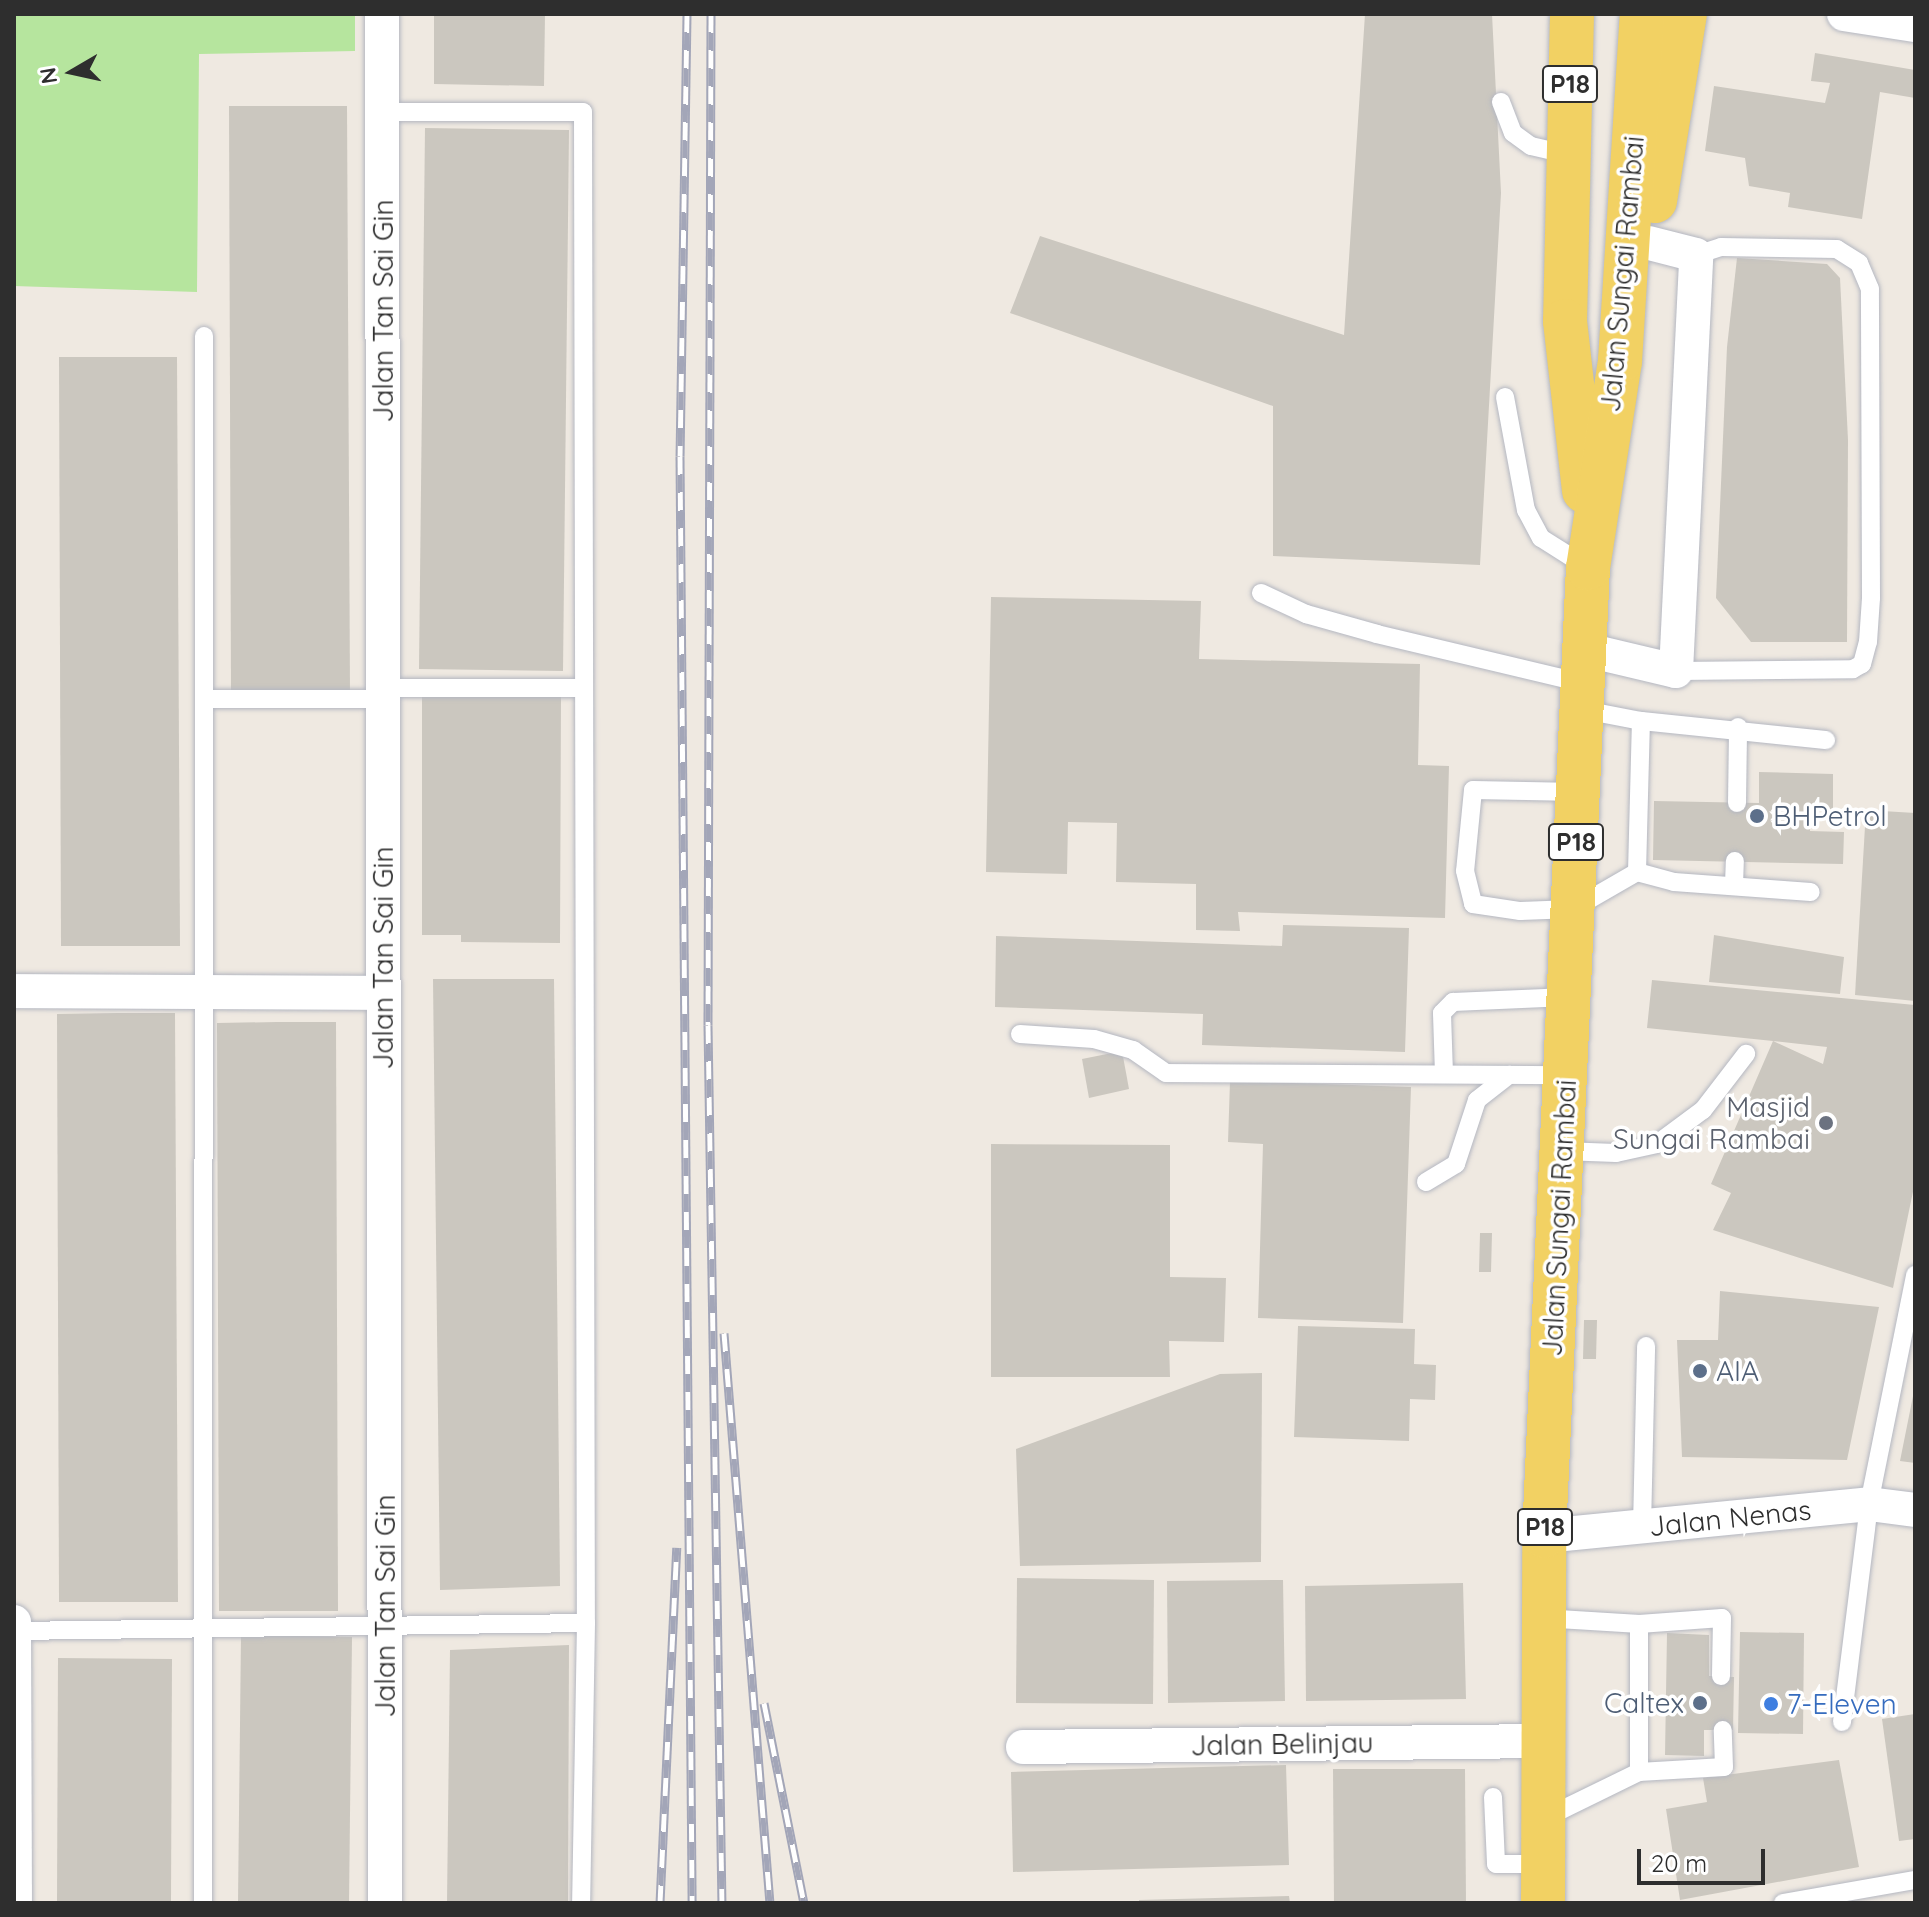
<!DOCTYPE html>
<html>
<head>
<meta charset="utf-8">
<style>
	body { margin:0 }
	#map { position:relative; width:1929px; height:1917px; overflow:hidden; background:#efe9e1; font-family:Quicksand,sans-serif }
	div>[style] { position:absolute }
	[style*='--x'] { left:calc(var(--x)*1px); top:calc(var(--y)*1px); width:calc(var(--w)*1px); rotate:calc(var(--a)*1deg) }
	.green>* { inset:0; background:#b6e59e }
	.building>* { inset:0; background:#cbc7bf }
	.roads { filter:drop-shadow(0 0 2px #b4b7c1) drop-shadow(0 0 2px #b4b7c1) }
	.service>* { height:18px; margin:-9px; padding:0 9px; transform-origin:9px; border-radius:9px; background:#fff }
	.minor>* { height:34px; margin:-17px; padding:0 17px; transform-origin:17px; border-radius:17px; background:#fff }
	.primary>* { height:44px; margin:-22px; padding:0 22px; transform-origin:22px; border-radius:22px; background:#f2d163 }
	.rail>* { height:9px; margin-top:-4.5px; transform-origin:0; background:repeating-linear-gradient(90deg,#fff 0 18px,#a3a6b8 0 36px); box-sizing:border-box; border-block:2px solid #a3a6b8 }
	.dots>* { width:22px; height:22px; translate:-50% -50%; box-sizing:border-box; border:4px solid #fff; border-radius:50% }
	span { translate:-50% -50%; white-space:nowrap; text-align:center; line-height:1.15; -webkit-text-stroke:7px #fff; paint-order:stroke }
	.shield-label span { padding:2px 6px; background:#fff; border:2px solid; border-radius:6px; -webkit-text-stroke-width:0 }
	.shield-label { font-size:26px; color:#2e2e2e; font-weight:700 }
	.street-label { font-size:28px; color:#2e2e2e }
	.service-label { font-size:28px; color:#4e5e75 }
	.left { translate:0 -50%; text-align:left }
	.right { translate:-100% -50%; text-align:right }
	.worship-label { font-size:28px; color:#5b616d }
	.shop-label { font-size:28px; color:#366cbe }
	.frame { position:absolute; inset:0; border:16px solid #2e2e2e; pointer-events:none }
	.north { position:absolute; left:32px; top:32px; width:80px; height:80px; -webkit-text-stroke:6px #fff; paint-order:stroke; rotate:261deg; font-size:22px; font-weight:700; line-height:32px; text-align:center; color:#2e2e2e }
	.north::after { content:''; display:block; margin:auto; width:28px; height:36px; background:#2e2e2e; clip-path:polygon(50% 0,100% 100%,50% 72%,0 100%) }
	.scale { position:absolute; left:1637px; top:1849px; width:128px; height:36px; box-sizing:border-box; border:4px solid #2e2e2e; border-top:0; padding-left:10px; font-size:24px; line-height:28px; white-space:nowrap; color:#2e2e2e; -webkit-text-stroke:6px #fff; paint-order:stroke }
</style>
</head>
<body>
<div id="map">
	<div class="green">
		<div style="clip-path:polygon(14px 14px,355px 14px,355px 51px,199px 54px,197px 292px,14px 286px)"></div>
	</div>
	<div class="building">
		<div style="clip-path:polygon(434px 14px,545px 14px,544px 86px,434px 84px)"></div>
		<div style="clip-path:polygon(1365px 14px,1492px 14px,1501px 193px,1480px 565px,1273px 556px,1273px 406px,1010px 313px,1040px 236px,1344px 335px)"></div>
		<div style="clip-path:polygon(1815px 53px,1915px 70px,1915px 98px,1880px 92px,1862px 219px,1788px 207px,1790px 193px,1749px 186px,1745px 158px,1705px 151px,1714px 86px,1825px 103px,1830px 83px,1811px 81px)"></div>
		<div style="clip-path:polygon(229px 106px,347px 106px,350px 694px,231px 694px)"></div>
		<div style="clip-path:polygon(425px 128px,569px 130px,563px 671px,419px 669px)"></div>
		<div style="clip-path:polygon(1737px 258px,1827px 264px,1840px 278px,1848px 440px,1847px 642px,1751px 642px,1716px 598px,1727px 347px)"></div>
		<div style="clip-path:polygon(59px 357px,177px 357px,180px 946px,61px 946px)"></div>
		<div style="clip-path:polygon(991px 597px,1201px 601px,1199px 659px,1420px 664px,1418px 765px,1449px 766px,1445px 918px,1238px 912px,1240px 931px,1196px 930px,1196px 884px,1116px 882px,1117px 823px,1068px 822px,1067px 874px,986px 872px)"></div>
		<div style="clip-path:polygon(422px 696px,561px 696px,560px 943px,461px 942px,461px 935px,422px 935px)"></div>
		<div style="clip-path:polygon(1759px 772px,1833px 774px,1833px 811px,1810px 810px,1810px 831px,1844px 832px,1843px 864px,1653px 860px,1654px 801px,1759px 803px)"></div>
		<div style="clip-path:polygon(1866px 810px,1915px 813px,1915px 1001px,1855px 995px)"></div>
		<div style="clip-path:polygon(1283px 925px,1409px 928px,1405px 1052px,1202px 1045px,1203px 1014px,995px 1007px,996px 936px,1282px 946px)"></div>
		<div style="clip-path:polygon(1714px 935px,1844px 957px,1840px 994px,1709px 982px)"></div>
		<div style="clip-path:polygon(433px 979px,554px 979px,560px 1586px,440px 1590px)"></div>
		<div style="clip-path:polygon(evenodd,1652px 980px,1915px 1005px,1915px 1182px,1893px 1288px,1713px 1230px,1731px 1193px,1711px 1184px,1773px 1041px,1647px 1028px,1652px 980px,1773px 1041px,1827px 1047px,1823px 1064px,1773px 1041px)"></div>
		<div style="clip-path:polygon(117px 1013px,175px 1013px,178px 1602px,59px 1602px,57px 1014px)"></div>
		<div style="clip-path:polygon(277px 1022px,336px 1022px,338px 1611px,219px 1611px,217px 1023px)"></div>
		<div style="clip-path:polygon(1122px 1051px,1129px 1089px,1089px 1098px,1082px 1059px)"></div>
		<div style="clip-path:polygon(1230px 1081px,1411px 1087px,1403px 1323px,1258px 1318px,1263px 1144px,1228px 1142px)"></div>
		<div style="clip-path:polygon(991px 1144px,1170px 1145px,1170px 1277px,1226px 1278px,1224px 1342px,1169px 1341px,1170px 1377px,991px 1377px)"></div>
		<div style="clip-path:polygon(1480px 1233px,1492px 1233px,1491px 1272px,1479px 1272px)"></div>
		<div style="clip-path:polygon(1720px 1291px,1879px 1307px,1847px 1460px,1682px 1457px,1677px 1340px,1718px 1340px)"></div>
		<div style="clip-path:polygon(1584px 1320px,1597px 1320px,1596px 1359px,1583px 1359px)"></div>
		<div style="clip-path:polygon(1298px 1326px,1415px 1329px,1414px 1364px,1436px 1365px,1435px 1400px,1410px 1399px,1409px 1441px,1294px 1437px)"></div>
		<div style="clip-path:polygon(1262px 1373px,1261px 1562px,1020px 1566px,1016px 1449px,1220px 1374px)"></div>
		<div style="clip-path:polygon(1914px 1391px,1915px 1391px,1915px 1463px,1900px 1461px)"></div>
		<div style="clip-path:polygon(1017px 1578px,1154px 1580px,1153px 1704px,1016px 1703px)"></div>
		<div style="clip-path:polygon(1283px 1580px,1285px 1701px,1168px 1703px,1167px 1581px)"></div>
		<div style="clip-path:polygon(1463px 1583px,1466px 1699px,1306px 1701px,1305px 1586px)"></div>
		<div style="clip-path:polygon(1740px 1632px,1804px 1633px,1803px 1734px,1738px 1733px)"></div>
		<div style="clip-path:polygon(1667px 1633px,1709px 1635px,1709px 1676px,1734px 1677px,1733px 1730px,1704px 1730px,1704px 1756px,1665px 1755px)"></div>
		<div style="clip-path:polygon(241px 1635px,352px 1637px,349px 1903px,238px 1903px)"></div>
		<div style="clip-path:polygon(569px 1645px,568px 1903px,447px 1903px,450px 1650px)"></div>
		<div style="clip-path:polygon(58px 1658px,172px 1659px,171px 1903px,57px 1903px)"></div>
		<div style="clip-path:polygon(1915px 1714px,1915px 1839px,1899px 1841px,1882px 1719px)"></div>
		<div style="clip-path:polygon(1839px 1760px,1859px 1867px,1680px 1900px,1666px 1809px,1707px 1802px,1703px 1778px)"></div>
		<div style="clip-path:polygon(1286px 1765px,1289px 1865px,1013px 1872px,1011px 1772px)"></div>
		<div style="clip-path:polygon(1333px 1769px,1465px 1769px,1466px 1903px,1334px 1903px)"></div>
		<div style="clip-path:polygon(1289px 1896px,1290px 1903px,1139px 1903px,1139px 1900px)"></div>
	</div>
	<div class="roads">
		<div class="service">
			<div style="--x:1501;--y:102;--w:33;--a:69"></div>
			<div style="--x:1513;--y:133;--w:22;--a:36"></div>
			<div style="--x:1531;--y:146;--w:39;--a:13"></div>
			<div style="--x:383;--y:112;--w:200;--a:0"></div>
			<div style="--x:583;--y:112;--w:1511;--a:89.89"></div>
			<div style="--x:586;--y:1623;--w:280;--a:91"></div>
			<div style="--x:1505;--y:397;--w:115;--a:79.5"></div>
			<div style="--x:1526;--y:510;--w:32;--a:62"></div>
			<div style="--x:1541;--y:538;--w:54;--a:32.2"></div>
			<div style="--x:1261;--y:593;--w:50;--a:25"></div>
			<div style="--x:1306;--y:614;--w:74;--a:15.7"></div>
			<div style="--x:1377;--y:634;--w:212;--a:13.4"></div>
			<div style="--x:1676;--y:671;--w:177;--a:-0.6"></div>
			<div style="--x:1853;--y:669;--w:10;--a:-29"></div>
			<div style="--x:1862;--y:664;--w:23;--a:-75"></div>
			<div style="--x:1868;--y:642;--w:44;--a:-86.1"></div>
			<div style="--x:1871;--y:598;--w:309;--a:-90.2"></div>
			<div style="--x:1870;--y:289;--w:28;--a:-113"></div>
			<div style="--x:1859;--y:263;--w:26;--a:-148"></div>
			<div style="--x:1837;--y:249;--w:116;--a:-179"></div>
			<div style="--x:1721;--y:247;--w:26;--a:162"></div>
			<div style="--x:383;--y:688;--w:201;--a:0"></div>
			<div style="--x:204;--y:699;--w:179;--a:0"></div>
			<div style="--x:1641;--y:721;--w:186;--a:5.9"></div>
			<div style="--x:1579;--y:792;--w:106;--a:-178.9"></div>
			<div style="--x:1473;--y:790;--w:81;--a:95.6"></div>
			<div style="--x:1465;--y:871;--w:34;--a:76"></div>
			<div style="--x:1473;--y:904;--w:48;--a:8.5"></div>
			<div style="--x:1520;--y:911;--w:53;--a:-2.2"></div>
			<div style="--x:1573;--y:909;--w:74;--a:-30"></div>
			<div style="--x:1637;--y:872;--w:151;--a:-88.5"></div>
			<div style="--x:1641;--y:721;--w:58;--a:-169.1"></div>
			<div style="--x:1737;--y:803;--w:76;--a:-89.2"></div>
			<div style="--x:1637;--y:872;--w:38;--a:15"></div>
			<div style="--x:1674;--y:882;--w:137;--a:4.2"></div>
			<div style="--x:1734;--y:885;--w:24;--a:-88"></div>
			<div style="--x:1020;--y:1034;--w:74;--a:3.9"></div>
			<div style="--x:1094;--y:1039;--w:41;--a:15.8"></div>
			<div style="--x:1133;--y:1050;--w:40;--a:34.9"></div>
			<div style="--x:1166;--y:1073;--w:400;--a:0.3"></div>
			<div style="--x:1444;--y:1074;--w:61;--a:-91.9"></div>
			<div style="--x:1442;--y:1013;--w:16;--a:-45"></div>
			<div style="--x:1453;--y:1002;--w:115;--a:-2.5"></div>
			<div style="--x:1562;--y:1151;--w:54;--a:2.1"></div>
			<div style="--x:1616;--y:1153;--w:42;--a:-12.4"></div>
			<div style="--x:1657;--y:1144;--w:57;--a:-36.5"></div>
			<div style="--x:1703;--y:1110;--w:71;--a:-52.5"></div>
			<div style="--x:1426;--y:1182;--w:35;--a:-31"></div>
			<div style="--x:1456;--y:1164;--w:67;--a:-71.8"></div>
			<div style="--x:1477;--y:1100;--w:41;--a:-38"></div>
			<div style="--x:1642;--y:1527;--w:181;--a:-88.7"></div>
			<div style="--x:1543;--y:1618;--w:96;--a:3.6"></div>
			<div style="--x:1639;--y:1624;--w:148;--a:90"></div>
			<div style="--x:1639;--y:1772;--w:105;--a:153.9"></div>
			<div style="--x:1639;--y:1624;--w:83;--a:-4.1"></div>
			<div style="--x:1722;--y:1618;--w:58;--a:91"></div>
			<div style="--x:14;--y:1631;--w:572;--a:-0.8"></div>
			<div style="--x:1842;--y:1722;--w:220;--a:-82.9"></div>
			<div style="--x:1869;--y:1504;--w:234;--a:-78.6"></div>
			<div style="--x:1639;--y:1772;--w:85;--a:-3.4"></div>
			<div style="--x:1724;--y:1767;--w:37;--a:-92"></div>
			<div style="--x:1493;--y:1797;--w:67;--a:87.4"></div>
			<div style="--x:1496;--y:1864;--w:45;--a:0"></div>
			<div style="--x:203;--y:1903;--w:1567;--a:-89.96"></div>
			<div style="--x:1783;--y:1903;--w:134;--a:-9.9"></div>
		</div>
		<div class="minor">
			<div style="--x:382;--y:14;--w:1889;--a:89.91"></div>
			<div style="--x:1844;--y:14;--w:72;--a:8.8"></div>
			<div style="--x:1587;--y:650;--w:91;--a:13.3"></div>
			<div style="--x:1676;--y:671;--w:416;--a:-87.2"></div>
			<div style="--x:1696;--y:255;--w:49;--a:-165.7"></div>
			<div style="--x:14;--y:991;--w:369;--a:0.3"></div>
			<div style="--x:1544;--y:1536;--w:327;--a:-5.6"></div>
			<div style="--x:1869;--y:1504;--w:46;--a:7.4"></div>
			<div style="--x:14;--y:1622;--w:281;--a:89.8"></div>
			<div style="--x:1023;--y:1747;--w:519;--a:-0.66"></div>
		</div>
		<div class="primary">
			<div style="--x:1572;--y:14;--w:307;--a:91.3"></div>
			<div style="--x:1565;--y:321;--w:171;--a:83.6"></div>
			<div style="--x:1655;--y:201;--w:189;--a:-80.9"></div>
			<div style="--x:1543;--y:1903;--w:367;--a:-89.8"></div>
			<div style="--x:1544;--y:1536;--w:969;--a:-87.4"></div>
			<div style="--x:1588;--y:568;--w:209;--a:-81.2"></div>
			<div style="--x:1620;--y:361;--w:348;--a:-86.4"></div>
		</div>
	</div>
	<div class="rail">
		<div style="--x:687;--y:14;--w:442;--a:90.9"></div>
		<div style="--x:680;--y:456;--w:1447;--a:89.52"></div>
		<div style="--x:711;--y:14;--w:1011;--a:90.17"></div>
		<div style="--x:708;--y:1025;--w:878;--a:89.09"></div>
		<div style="--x:724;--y:1333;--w:572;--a:85.39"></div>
		<div style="--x:764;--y:1703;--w:204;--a:78.7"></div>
		<div style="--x:660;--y:1903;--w:356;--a:-87.3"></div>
	</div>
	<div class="dots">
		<div style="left:1757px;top:816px;background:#5c6f8a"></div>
		<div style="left:1826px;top:1123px;background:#6b7280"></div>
		<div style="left:1700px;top:1371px;background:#5c6f8a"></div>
		<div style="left:1700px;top:1703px;background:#5c6f8a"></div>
		<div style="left:1771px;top:1704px;background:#3f7fe0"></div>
	</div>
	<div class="shield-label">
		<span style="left:1570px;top:84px">P18</span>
		<span style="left:1576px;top:842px">P18</span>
		<span style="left:1545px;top:1527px">P18</span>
	</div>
	<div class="street-label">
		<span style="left:1622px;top:274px;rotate:-85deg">Jalan Sungai Rambai</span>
		<span style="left:383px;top:311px;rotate:-90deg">Jalan Tan Sai Gin</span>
		<span style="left:383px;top:958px;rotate:-90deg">Jalan Tan Sai Gin</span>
		<span style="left:1559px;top:1218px;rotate:-87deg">Jalan Sungai Rambai</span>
		<span style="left:1730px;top:1518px;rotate:-6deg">Jalan Nenas</span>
		<span style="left:385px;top:1606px;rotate:-90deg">Jalan Tan Sai Gin</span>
		<span style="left:1282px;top:1744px;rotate:-1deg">Jalan Belinjau</span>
	</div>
	<div class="service-label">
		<span class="left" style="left:1773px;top:816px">BHPetrol</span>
		<span class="left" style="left:1716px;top:1371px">AIA</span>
		<span class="right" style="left:1684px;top:1703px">Caltex</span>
	</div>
	<div class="worship-label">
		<span class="right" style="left:1810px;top:1123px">Masjid<br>Sungai Rambai</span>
	</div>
	<div class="shop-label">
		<span class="left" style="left:1787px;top:1704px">7-Eleven</span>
	</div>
	<div class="frame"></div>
	<div class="north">N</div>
	<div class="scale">20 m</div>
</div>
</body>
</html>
